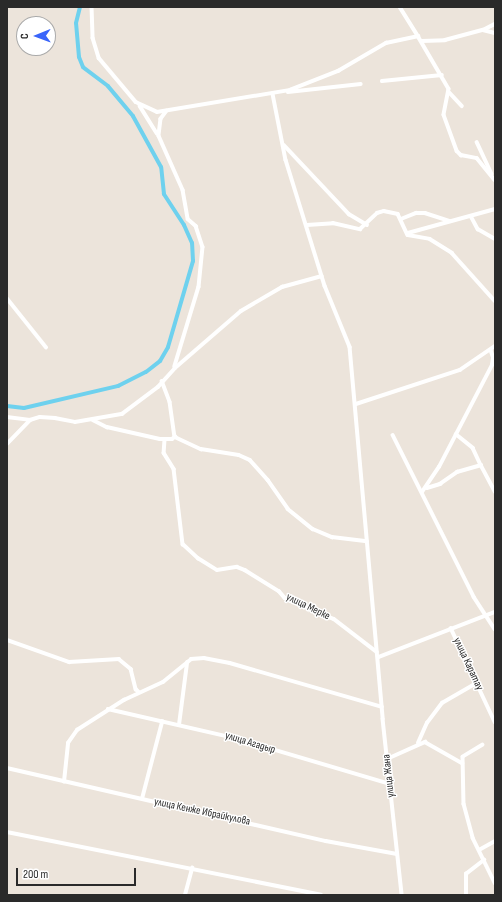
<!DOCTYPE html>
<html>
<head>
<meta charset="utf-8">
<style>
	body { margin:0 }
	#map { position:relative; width:502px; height:902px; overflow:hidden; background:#ece4db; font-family:"Sofia Sans Condensed",sans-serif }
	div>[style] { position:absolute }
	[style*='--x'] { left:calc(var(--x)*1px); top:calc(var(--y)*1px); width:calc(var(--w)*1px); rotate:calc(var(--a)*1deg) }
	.canal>* { height:4px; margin:-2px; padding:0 2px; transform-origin:2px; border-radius:2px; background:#6ed1ee }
	.minor>* { height:3.5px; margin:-1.75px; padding:0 1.75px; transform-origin:1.75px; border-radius:1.75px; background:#fff }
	span { translate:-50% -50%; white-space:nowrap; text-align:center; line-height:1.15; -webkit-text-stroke:3px #fff; paint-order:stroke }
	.street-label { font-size:11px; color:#2a2a2a }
	.frame { position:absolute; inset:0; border:8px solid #2a2a2a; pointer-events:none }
	.north { position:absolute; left:16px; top:16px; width:40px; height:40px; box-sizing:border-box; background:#fff; border:1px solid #aaa; border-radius:50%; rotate:269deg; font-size:11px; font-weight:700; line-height:16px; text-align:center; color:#2a2a2a }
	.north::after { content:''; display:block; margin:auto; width:14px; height:18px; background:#3a65fa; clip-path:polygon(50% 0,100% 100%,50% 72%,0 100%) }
	.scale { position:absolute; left:16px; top:868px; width:120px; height:18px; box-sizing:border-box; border:2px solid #2a2a2a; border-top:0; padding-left:5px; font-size:12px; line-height:14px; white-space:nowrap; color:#2a2a2a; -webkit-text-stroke:3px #fff; paint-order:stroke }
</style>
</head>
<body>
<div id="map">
	<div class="canal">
		<div style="--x:7;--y:406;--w:17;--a:7"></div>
		<div style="--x:24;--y:408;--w:97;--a:-13.2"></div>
		<div style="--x:118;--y:386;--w:31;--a:-27"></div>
		<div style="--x:146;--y:372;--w:18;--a:-38"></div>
		<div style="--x:160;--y:361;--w:16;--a:-60"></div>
		<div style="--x:168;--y:347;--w:90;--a:-73.8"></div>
		<div style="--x:193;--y:261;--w:18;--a:-93"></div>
		<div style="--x:192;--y:243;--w:20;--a:-114"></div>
		<div style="--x:184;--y:225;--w:37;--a:-123"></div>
		<div style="--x:164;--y:194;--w:27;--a:-96"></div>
		<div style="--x:161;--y:167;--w:58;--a:-118.8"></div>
		<div style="--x:133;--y:116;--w:39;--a:-130"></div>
		<div style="--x:108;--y:86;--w:31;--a:-143"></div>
		<div style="--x:83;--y:67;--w:11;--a:-112"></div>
		<div style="--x:79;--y:57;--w:34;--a:-95"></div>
		<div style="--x:76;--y:23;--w:16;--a:-76"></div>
	</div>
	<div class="minor">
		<div style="--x:92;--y:7;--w:31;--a:88"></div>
		<div style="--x:93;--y:38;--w:21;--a:73"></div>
		<div style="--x:99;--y:58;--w:57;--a:49.9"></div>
		<div style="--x:136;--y:102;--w:23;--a:25"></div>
		<div style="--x:157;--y:112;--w:135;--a:-9.4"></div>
		<div style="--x:290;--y:90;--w:52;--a:-21.6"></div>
		<div style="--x:338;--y:71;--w:56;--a:-30.3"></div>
		<div style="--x:386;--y:43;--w:33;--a:-12"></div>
		<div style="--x:418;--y:36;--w:61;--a:59.7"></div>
		<div style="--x:449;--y:89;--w:26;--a:101"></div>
		<div style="--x:444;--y:115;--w:38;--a:70"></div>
		<div style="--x:457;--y:151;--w:6;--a:45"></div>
		<div style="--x:461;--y:155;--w:16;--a:11"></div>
		<div style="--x:477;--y:158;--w:28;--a:51"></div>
		<div style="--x:400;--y:7;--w:34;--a:58"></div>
		<div style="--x:483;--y:30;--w:12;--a:14"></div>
		<div style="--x:422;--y:41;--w:23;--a:-2"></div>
		<div style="--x:445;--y:40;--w:39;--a:-15"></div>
		<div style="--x:483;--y:30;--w:13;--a:-27"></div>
		<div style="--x:382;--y:81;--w:60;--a:-5.7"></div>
		<div style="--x:288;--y:92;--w:73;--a:-6.3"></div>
		<div style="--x:449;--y:92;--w:19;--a:47"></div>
		<div style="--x:273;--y:94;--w:67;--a:78.9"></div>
		<div style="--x:286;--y:160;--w:132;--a:72.8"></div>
		<div style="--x:325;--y:286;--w:66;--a:67.7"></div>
		<div style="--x:350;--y:347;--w:373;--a:84.9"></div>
		<div style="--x:383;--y:719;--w:177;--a:83.8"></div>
		<div style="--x:140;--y:106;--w:32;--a:58"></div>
		<div style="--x:167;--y:111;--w:10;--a:127"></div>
		<div style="--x:161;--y:119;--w:17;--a:97"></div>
		<div style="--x:159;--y:136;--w:59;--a:66"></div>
		<div style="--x:183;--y:190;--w:29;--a:80"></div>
		<div style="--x:188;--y:219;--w:11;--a:41"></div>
		<div style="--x:196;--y:226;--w:22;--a:72"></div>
		<div style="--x:203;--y:247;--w:40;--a:95.7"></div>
		<div style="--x:199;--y:287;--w:83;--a:106.9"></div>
		<div style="--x:477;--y:142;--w:35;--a:65"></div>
		<div style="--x:284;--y:145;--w:95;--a:46.7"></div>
		<div style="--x:349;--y:214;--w:21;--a:31"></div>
		<div style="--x:471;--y:216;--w:15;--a:62"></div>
		<div style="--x:478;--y:229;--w:20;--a:30"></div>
		<div style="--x:401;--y:219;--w:16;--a:-22"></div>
		<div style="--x:416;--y:213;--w:9;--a:0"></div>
		<div style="--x:425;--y:213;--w:26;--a:18"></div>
		<div style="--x:307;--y:225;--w:26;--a:-4"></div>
		<div style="--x:333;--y:223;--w:28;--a:13"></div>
		<div style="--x:360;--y:229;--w:23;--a:-43"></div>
		<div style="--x:377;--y:213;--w:7;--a:-16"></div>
		<div style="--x:384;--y:211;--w:14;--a:12"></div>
		<div style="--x:398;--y:214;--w:23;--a:65"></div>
		<div style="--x:408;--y:235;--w:22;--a:10"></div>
		<div style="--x:430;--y:239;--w:26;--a:32"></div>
		<div style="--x:452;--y:253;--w:64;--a:48.1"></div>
		<div style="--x:408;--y:233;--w:90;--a:-15.4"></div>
		<div style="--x:7;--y:298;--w:63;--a:51.5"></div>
		<div style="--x:491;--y:350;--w:13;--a:72"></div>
		<div style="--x:162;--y:381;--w:22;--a:69"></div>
		<div style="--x:170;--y:402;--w:35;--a:82"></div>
		<div style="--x:356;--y:404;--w:109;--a:-18.1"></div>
		<div style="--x:460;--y:370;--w:42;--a:-34.4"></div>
		<div style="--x:7;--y:417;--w:23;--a:7"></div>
		<div style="--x:30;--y:420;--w:10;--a:-17"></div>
		<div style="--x:40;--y:417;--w:15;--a:4"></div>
		<div style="--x:55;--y:418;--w:20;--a:11"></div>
		<div style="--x:75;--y:422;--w:48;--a:-9.7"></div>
		<div style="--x:122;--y:414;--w:45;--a:-36.9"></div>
		<div style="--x:158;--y:387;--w:25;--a:-48"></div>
		<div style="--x:175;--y:368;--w:87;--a:-40.8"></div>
		<div style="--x:241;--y:311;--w:48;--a:-30.3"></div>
		<div style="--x:282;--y:287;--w:41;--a:-15.4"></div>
		<div style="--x:93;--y:420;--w:16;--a:27"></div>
		<div style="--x:107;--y:427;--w:54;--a:12.8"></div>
		<div style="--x:160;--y:439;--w:12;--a:0"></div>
		<div style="--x:172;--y:439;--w:4;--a:-34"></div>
		<div style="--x:456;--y:434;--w:22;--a:39"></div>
		<div style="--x:473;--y:448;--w:19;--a:65"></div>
		<div style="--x:393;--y:435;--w:181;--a:63.4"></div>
		<div style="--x:474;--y:597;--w:38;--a:57"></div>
		<div style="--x:175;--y:437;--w:29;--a:25"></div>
		<div style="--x:201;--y:449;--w:38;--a:9"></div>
		<div style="--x:239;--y:455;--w:12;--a:24"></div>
		<div style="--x:250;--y:460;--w:27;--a:48"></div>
		<div style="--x:268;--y:480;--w:35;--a:55"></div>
		<div style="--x:288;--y:509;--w:32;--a:39"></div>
		<div style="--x:313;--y:529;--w:21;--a:23"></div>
		<div style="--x:332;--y:537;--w:35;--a:7"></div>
		<div style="--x:165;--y:440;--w:13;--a:94"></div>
		<div style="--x:164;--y:453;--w:19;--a:58"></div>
		<div style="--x:174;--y:469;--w:76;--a:83.2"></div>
		<div style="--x:183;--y:544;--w:21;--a:43"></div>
		<div style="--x:198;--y:558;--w:22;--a:32"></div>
		<div style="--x:217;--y:570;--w:20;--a:-9"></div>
		<div style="--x:237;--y:567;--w:9;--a:21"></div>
		<div style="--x:245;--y:570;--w:40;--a:32"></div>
		<div style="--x:279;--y:591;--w:9;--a:49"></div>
		<div style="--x:285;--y:598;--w:53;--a:23.2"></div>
		<div style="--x:334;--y:619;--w:54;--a:37.5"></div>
		<div style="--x:7;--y:444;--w:33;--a:-46"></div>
		<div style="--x:427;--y:488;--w:14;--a:-17"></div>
		<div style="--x:440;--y:484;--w:21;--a:-35"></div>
		<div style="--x:457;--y:472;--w:25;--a:-16"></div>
		<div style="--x:481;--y:465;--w:30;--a:62"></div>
		<div style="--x:422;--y:492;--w:30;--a:-56"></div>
		<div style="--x:439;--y:467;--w:115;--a:-62.5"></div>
		<div style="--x:492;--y:365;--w:7;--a:-82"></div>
		<div style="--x:451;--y:628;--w:104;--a:64.9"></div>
		<div style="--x:7;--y:640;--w:66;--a:19.5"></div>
		<div style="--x:69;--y:662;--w:50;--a:-3.4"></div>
		<div style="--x:119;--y:659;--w:16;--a:40"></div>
		<div style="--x:131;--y:669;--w:21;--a:76"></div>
		<div style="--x:136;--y:689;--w:4;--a:45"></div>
		<div style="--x:379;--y:657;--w:124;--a:-21.2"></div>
		<div style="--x:108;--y:709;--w:130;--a:12.9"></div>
		<div style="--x:235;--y:738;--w:162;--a:16.5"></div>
		<div style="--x:179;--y:725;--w:63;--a:-82.6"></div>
		<div style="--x:418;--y:743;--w:22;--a:-66"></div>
		<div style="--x:427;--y:723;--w:25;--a:-53"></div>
		<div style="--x:442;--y:703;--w:39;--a:-30"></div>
		<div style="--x:483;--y:745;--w:23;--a:149"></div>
		<div style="--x:463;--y:757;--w:47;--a:88.8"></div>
		<div style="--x:464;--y:804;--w:35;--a:75"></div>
		<div style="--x:473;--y:838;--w:50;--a:63.9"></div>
		<div style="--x:387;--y:759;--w:42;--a:-24.1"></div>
		<div style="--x:425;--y:742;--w:43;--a:29.6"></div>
		<div style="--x:7;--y:768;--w:327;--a:12.9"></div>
		<div style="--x:326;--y:841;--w:72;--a:10.4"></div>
		<div style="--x:64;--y:782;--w:39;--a:-84"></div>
		<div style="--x:68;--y:743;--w:16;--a:-55"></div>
		<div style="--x:77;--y:730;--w:56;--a:-32.6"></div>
		<div style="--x:124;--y:700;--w:43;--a:-24.8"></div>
		<div style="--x:163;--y:682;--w:36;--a:-39"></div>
		<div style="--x:191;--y:659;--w:13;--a:-4"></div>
		<div style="--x:204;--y:658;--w:26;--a:11"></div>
		<div style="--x:230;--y:663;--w:158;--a:16.1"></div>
		<div style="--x:142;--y:799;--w:80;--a:-75.4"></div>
		<div style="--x:7;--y:832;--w:320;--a:11.3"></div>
		<div style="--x:479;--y:850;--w:18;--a:-29"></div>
		<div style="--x:185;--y:895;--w:28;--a:-75"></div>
		<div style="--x:466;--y:895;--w:21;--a:-90"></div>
		<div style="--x:466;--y:874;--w:23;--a:-38"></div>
	</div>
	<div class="street-label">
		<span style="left:308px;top:607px;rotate:26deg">улица Мерке</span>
		<span style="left:468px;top:664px;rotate:65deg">улица Каратау</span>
		<span style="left:250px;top:743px;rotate:17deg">улица Агадыр</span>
		<span style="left:389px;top:776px;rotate:-96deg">улица Жана</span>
		<span style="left:202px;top:812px;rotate:12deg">улица Кенже Ибрайкулова</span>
	</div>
	<div class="frame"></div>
	<div class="north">С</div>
	<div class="scale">200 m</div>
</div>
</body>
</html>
